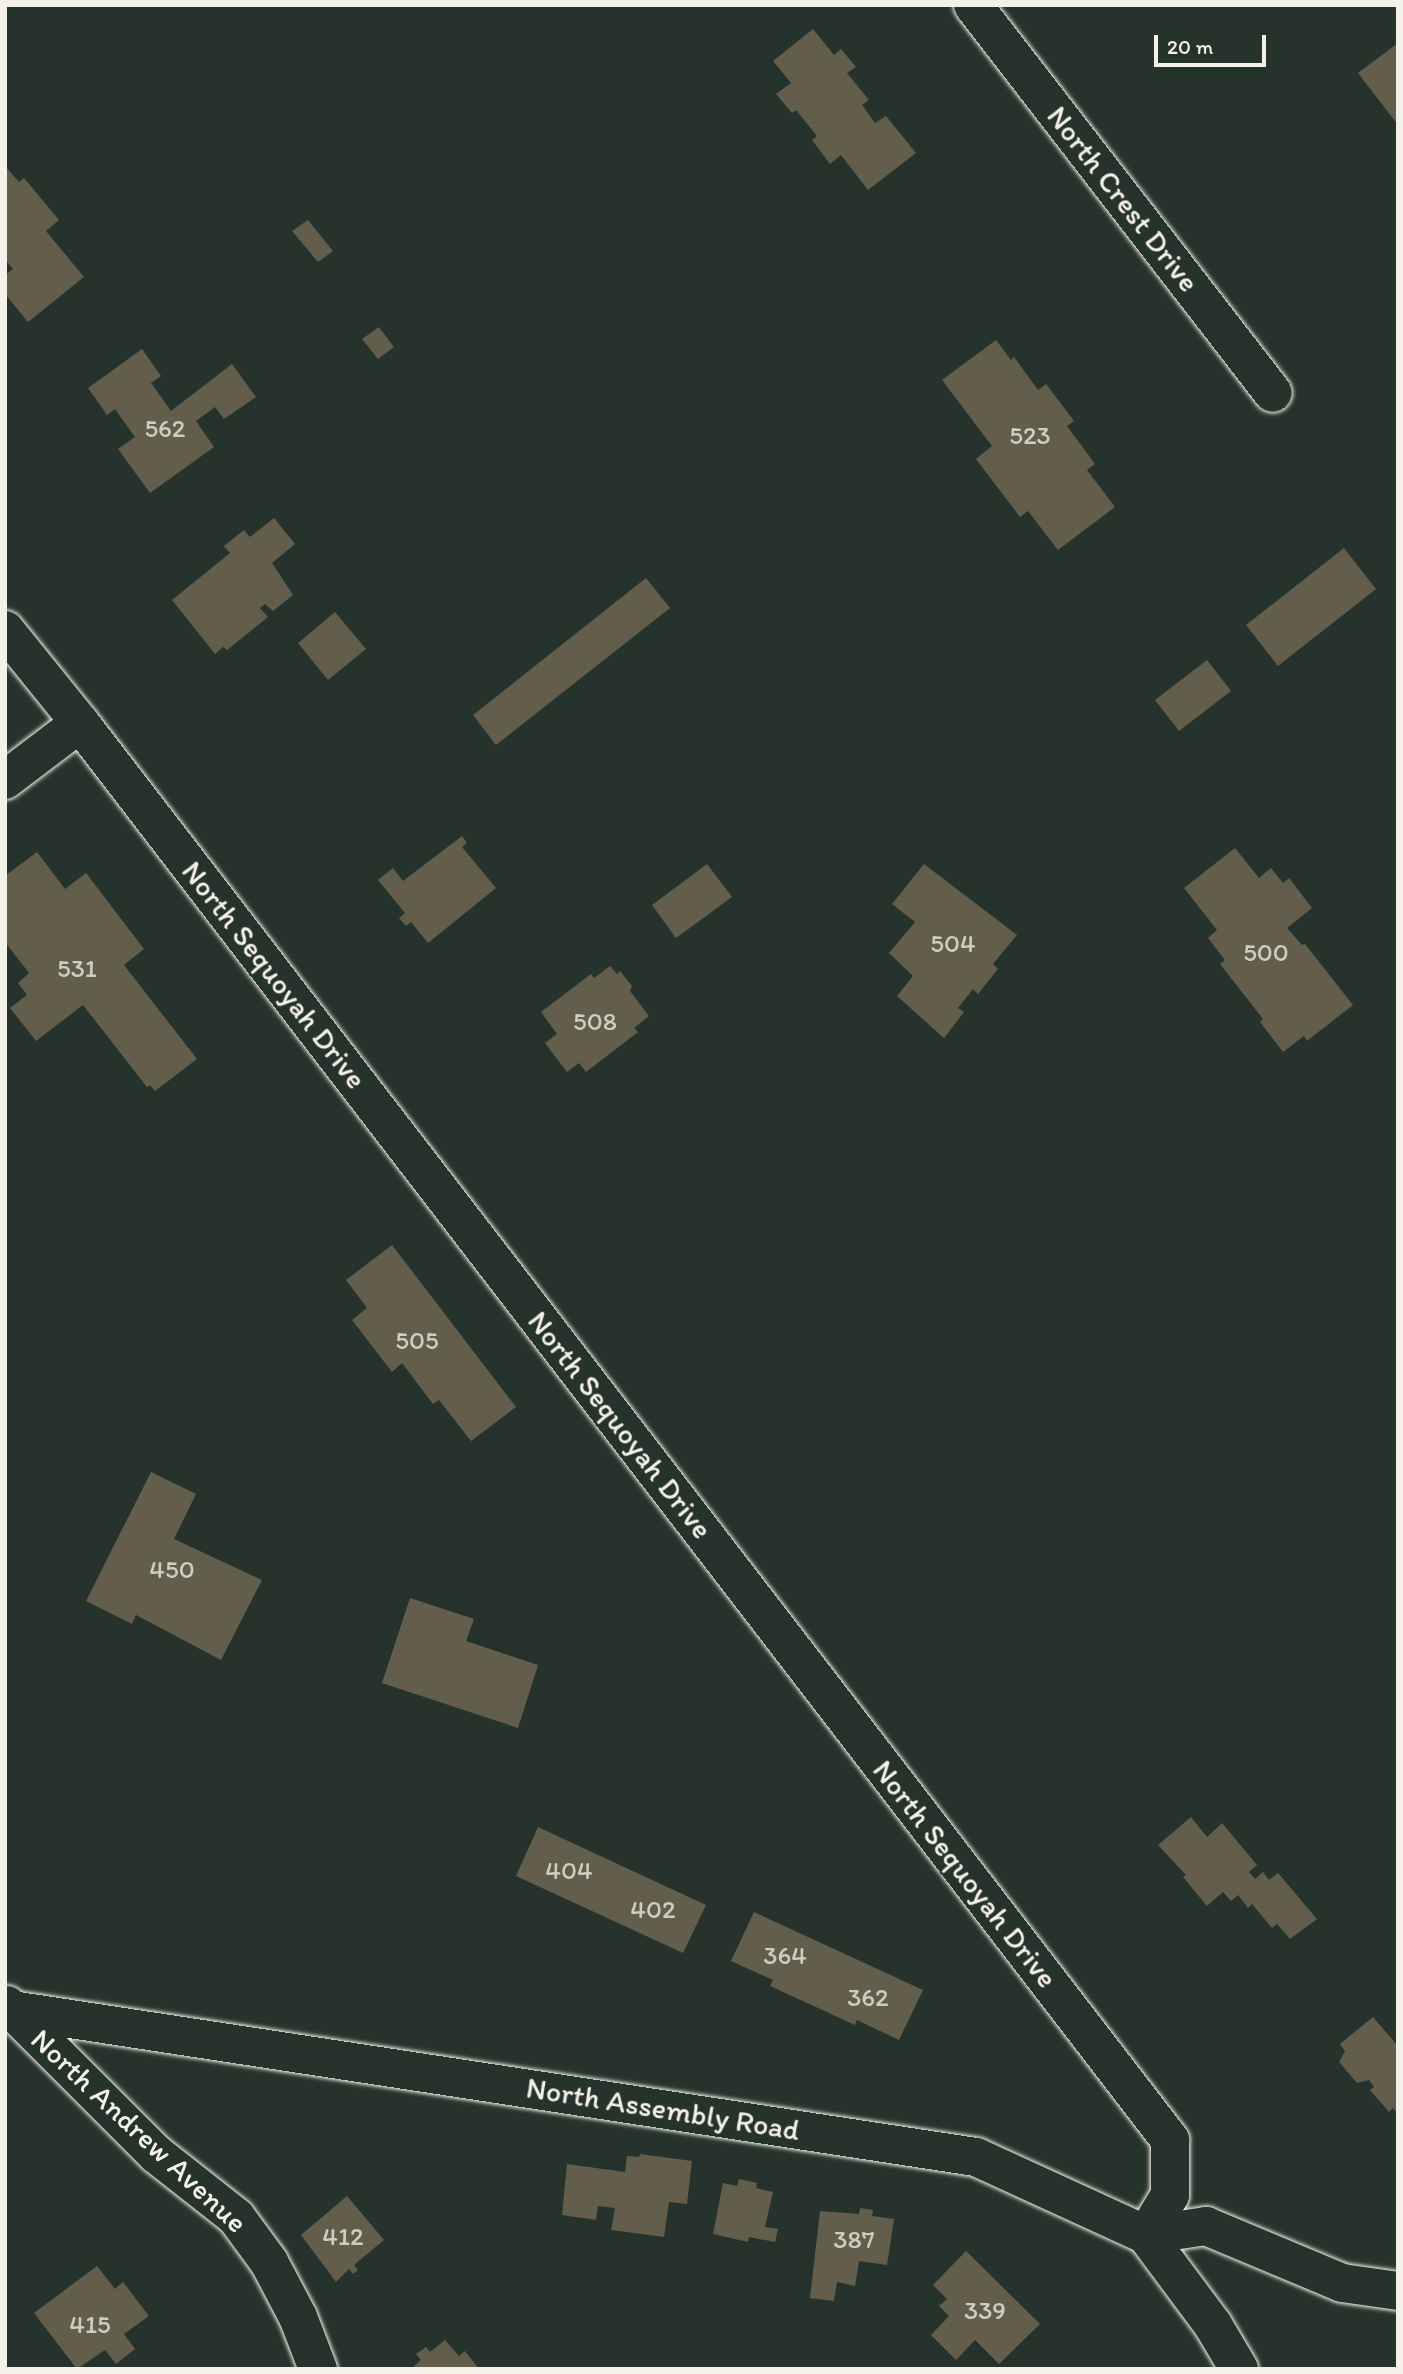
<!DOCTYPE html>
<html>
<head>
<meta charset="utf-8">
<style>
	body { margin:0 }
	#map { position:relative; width:1403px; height:2374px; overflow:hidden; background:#26332d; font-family:Itim,sans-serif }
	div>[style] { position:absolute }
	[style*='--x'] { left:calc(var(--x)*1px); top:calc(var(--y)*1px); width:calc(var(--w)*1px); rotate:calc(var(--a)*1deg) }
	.building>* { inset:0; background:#625e4b }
	.roads { filter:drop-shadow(0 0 2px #f4f1e8) drop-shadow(0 0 2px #f4f1e8) }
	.minor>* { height:38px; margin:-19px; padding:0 19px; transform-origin:19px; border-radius:19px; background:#26332d }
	span { translate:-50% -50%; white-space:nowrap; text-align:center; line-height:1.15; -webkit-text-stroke:5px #26332d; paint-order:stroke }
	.number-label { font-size:26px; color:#d0ccc1 }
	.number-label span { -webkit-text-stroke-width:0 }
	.street-label { font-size:30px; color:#f4f1e8 }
	.frame { position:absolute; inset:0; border:7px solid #f4f1e8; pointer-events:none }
	.scale { position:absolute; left:1154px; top:35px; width:112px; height:32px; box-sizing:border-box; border:4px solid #f4f1e8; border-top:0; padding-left:9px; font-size:21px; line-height:24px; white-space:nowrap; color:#f4f1e8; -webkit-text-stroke:5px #26332d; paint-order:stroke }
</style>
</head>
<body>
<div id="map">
	<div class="building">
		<div style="clip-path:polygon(813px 29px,834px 55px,841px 49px,856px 67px,847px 73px,869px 100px,862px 105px,875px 123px,886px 116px,916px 153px,868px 190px,841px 155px,830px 164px,812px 140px,817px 136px,796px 110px,792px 113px,776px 94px,791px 83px,773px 61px)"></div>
		<div style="clip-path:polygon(1398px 43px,1398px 125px,1358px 73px)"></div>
		<div style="clip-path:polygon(5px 166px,19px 182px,24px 178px,59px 220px,46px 231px,84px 277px,28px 322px,5px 294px,5px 275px,13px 269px,5px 259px)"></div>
		<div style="clip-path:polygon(308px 220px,333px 251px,318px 262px,292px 231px)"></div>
		<div style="clip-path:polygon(379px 327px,394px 347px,378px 359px,362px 339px)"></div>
		<div style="clip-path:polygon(996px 340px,1011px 360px,1014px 357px,1038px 390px,1046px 384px,1074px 421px,1067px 426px,1095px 464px,1087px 470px,1115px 507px,1058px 550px,1028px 511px,1020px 517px,976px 459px,992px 446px,942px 380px)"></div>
		<div style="clip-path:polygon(142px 349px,161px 376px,151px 383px,171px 411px,232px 364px,256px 397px,224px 419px,215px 407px,196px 421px,214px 447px,150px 493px,118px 449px,135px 437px,115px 409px,107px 415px,88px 388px)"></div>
		<div style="clip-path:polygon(274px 518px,295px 544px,272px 563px,293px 595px,273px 611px,265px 604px,260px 608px,268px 617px,227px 650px,223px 647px,215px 654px,172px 600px,230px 553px,224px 546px,244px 530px,250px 537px)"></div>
		<div style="clip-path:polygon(1344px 548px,1376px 589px,1278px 666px,1246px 625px)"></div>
		<div style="clip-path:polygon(646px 578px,670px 608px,496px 745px,473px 715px)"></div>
		<div style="clip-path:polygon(335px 612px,366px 649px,328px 680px,298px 643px)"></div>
		<div style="clip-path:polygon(1207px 660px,1231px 691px,1179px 731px,1155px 700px)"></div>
		<div style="clip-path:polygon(462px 836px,467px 843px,462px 847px,496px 888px,428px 943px,411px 922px,406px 926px,399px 918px,405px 913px,378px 880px,393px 868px,403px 881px)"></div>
		<div style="clip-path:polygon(1235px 848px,1259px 878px,1271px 868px,1283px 883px,1289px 878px,1312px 908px,1287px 928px,1302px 945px,1305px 944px,1353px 1005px,1307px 1041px,1304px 1036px,1283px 1052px,1260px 1022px,1263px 1019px,1220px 964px,1225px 960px,1208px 938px,1217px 930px,1184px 888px)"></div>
		<div style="clip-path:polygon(37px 852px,65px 889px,86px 873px,144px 949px,124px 965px,197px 1059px,155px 1091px,150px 1085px,147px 1087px,83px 1005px,36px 1041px,10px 1008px,27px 995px,18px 983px,29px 973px,5px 942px,5px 876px)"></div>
		<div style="clip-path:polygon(707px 864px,732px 897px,676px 938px,652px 905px)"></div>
		<div style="clip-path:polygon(924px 864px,1017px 935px,993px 964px,998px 969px,978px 994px,973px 989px,958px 1008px,964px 1012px,944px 1038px,897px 996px,913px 976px,889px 953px,915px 922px,892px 904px)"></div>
		<div style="clip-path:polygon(610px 966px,617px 974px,620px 971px,632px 986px,630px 991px,649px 1016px,634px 1028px,638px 1032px,586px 1072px,579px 1063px,567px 1072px,545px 1043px,557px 1034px,541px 1012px,591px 974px,594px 978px)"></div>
		<div style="clip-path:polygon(392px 1245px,516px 1407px,471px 1441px,439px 1400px,433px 1404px,402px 1363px,392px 1372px,352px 1320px,367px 1308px,346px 1280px)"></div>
		<div style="clip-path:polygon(151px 1472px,196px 1494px,174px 1539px,262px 1580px,221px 1660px,136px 1615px,132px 1624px,86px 1601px)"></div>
		<div style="clip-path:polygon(410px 1598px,474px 1619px,466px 1641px,538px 1665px,518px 1728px,382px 1683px)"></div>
		<div style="clip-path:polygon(1191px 1817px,1207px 1837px,1222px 1823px,1257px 1865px,1249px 1872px,1255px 1879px,1263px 1872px,1269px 1880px,1278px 1873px,1317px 1919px,1290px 1939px,1277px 1924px,1272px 1928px,1252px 1904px,1248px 1908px,1238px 1895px,1231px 1901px,1223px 1892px,1207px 1906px,1183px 1877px,1186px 1875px,1158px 1845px)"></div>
		<div style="clip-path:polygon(538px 1827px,706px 1905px,683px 1953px,516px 1876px)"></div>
		<div style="clip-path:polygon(754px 1912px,923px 1990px,899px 2040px,857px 2020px,855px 2025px,770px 1986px,773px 1980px,731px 1961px)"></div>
		<div style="clip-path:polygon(1373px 2017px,1398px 2046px,1398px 2114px,1393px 2108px,1389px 2112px,1370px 2090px,1374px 2087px,1369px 2080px,1357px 2083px,1339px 2062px,1345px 2051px,1340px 2044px)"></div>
		<div style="clip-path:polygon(640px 2154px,692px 2161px,687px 2204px,669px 2202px,664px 2237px,611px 2230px,615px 2208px,598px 2206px,596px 2220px,562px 2215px,567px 2164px,625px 2172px,627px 2156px,639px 2157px)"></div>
		<div style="clip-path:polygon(739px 2179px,757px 2183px,756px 2188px,773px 2192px,765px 2227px,778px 2229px,775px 2242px,749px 2237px,748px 2242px,713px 2234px,723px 2183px,737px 2186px)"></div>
		<div style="clip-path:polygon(347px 2196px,384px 2240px,354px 2265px,358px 2270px,353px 2274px,349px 2269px,336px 2282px,301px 2235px)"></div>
		<div style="clip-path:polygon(860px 2208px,873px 2210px,872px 2216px,894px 2219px,887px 2265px,859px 2261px,855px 2286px,837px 2282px,834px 2301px,810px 2298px,820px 2211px,859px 2214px)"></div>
		<div style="clip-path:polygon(966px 2251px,1040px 2324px,999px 2364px,975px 2340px,956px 2360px,931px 2335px,949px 2316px,939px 2306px,947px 2299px,933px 2285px)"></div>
		<div style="clip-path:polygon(97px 2266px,115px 2289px,123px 2282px,149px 2316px,124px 2334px,135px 2349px,116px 2364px,105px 2350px,77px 2369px,34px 2313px)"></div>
		<div style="clip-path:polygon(445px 2340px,459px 2356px,465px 2351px,479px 2369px,411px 2369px,421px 2360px,416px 2354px,426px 2347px,430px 2352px)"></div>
	</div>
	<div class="roads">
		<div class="minor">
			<div style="--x:973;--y:5;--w:490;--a:52.3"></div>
			<div style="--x:5;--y:630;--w:119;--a:51.1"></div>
			<div style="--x:80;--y:723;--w:1788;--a:52.43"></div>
			<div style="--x:1170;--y:2140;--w:55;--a:90"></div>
			<div style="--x:1170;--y:2195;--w:47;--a:121"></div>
			<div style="--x:5;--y:780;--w:94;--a:-37.2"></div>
			<div style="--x:7;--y:2005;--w:211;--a:45"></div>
			<div style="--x:156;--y:2154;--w:102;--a:38.2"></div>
			<div style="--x:236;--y:2217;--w:56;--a:53.7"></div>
			<div style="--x:269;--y:2262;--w:62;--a:62.2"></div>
			<div style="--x:298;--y:2317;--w:56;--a:69"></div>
			<div style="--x:5;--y:2009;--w:982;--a:8.67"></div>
			<div style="--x:976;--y:2157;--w:187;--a:24.6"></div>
			<div style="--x:1146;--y:2235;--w:112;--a:53.3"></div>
			<div style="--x:1213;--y:2325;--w:51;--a:59.4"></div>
			<div style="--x:1146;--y:2235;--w:61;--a:-8.5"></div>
			<div style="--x:1206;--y:2226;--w:147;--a:22.7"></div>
			<div style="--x:1342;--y:2283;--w:57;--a:8.1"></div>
		</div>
	</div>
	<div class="number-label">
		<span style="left:165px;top:429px">562</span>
		<span style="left:1030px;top:436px">523</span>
		<span style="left:953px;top:944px">504</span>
		<span style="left:1266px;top:953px">500</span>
		<span style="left:77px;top:969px">531</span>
		<span style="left:595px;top:1022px">508</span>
		<span style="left:417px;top:1341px">505</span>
		<span style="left:172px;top:1570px">450</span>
		<span style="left:569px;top:1871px">404</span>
		<span style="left:653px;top:1910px">402</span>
		<span style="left:785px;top:1956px">364</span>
		<span style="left:868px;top:1998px">362</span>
		<span style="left:343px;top:2237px">412</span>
		<span style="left:854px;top:2240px">387</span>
		<span style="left:985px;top:2311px">339</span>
		<span style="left:90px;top:2325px">415</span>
	</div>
	<div class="street-label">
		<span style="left:1123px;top:199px;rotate:52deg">North Crest Drive</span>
		<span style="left:274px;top:975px;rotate:52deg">North Sequoyah Drive</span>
		<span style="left:620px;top:1425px;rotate:52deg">North Sequoyah Drive</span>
		<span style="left:965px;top:1874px;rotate:52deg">North Sequoyah Drive</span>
		<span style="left:663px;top:2109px;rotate:9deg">North Assembly Road</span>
		<span style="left:139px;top:2131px;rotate:43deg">North Andrew Avenue</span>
	</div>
	<div class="frame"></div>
	<div class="scale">20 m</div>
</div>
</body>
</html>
